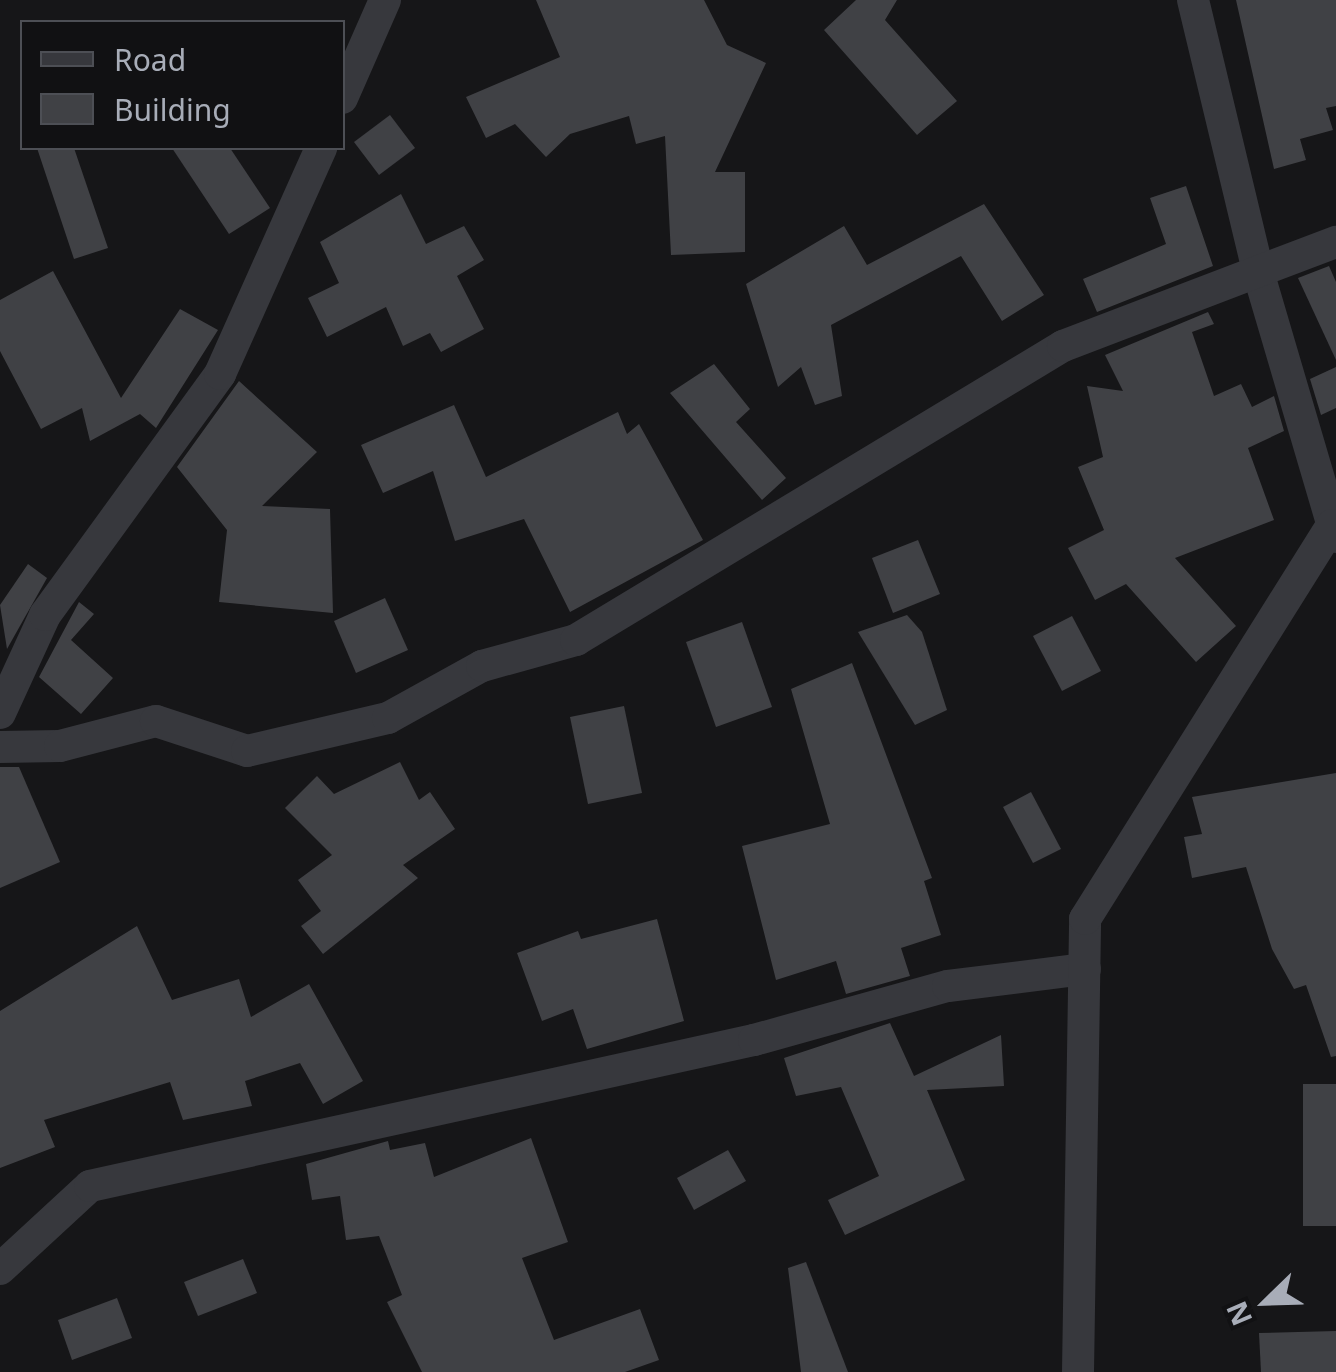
<!DOCTYPE html>
<html>
<head>
<meta charset="utf-8">
<style>
	body { margin:0 }
	#map { position:relative; width:1336px; height:1372px; overflow:hidden; background:#161618; font-family:"Noto Sans",sans-serif }
	div>[style] { position:absolute }
	[style*='--x'] { left:calc(var(--x)*1px); top:calc(var(--y)*1px); width:calc(var(--w)*1px); rotate:calc(var(--a)*1deg) }
	.building>* { inset:0; background:#404145 }
	.street>* { height:32px; margin:-16px; padding:0 16px; transform-origin:16px; border-radius:16px; background:#37383d }
	span { translate:-50% -50%; white-space:nowrap; text-align:center; line-height:1.15; -webkit-text-stroke:9px #111113; paint-order:stroke }
	.legend { position:absolute; left:20px; top:20px; width:325px; height:130px; box-sizing:border-box; background:#111113; border:2px solid #4d4f55; margin:0; padding:12px 18px; list-style:none; font-size:30px; color:#a8adb8 }
	.legend li { display:flex; align-items:center; gap:20px; height:50px }
	.legend b { width:50px; border:2px solid #4d4f55 }
	.north { position:absolute; left:1216px; top:1252px; width:100px; height:100px; -webkit-text-stroke:8px #111113; paint-order:stroke; rotate:247deg; font-size:28px; font-weight:700; line-height:40px; text-align:center; color:#a8adb8 }
	.north::after { content:''; display:block; margin:auto; width:35px; height:45px; background:#a8adb8; clip-path:polygon(50% 0,100% 100%,50% 72%,0 100%) }
</style>
</head>
<body>
<div id="map">
	<div class="building">
		<div style="clip-path:polygon(536px 0,704px 0,727px 45px,766px 63px,715px 172px,745px 172px,745px 252px,671px 255px,665px 136px,636px 144px,629px 116px,570px 134px,546px 157px,515px 124px,486px 138px,466px 97px,560px 57px)"></div>
		<div style="clip-path:polygon(856px 0,897px 0,885px 20px,957px 101px,917px 135px,824px 30px)"></div>
		<div style="clip-path:polygon(1236px 0,1336px 0,1336px 106px,1326px 108px,1333px 130px,1300px 139px,1306px 160px,1274px 169px)"></div>
		<div style="clip-path:polygon(390px 115px,415px 148px,379px 175px,354px 142px)"></div>
		<div style="clip-path:polygon(37px 148px,74px 148px,108px 248px,74px 259px)"></div>
		<div style="clip-path:polygon(172px 148px,230px 148px,270px 208px,229px 234px)"></div>
		<div style="clip-path:polygon(1186px 186px,1213px 266px,1097px 312px,1083px 279px,1166px 244px,1150px 198px)"></div>
		<div style="clip-path:polygon(401px 194px,426px 244px,464px 226px,484px 260px,457px 276px,484px 329px,441px 352px,430px 333px,403px 346px,386px 307px,327px 337px,308px 298px,339px 283px,320px 242px)"></div>
		<div style="clip-path:polygon(984px 204px,1044px 295px,1002px 321px,961px 256px,831px 325px,842px 396px,815px 405px,801px 367px,778px 387px,746px 284px,844px 226px,867px 265px)"></div>
		<div style="clip-path:polygon(1329px 266px,1336px 282px,1336px 360px,1298px 278px)"></div>
		<div style="clip-path:polygon(53px 271px,121px 398px,180px 309px,218px 330px,156px 428px,140px 414px,90px 441px,82px 408px,41px 429px,0 351px,0 300px)"></div>
		<div style="clip-path:polygon(1208px 312px,1214px 324px,1192px 332px,1214px 396px,1241px 384px,1252px 407px,1274px 396px,1284px 431px,1248px 448px,1274px 520px,1175px 558px,1236px 626px,1196px 662px,1126px 584px,1095px 600px,1068px 548px,1104px 530px,1078px 467px,1103px 457px,1087px 386px,1123px 391px,1105px 355px)"></div>
		<div style="clip-path:polygon(714px 364px,750px 409px,736px 422px,786px 478px,762px 500px,670px 393px)"></div>
		<div style="clip-path:polygon(1336px 367px,1336px 408px,1321px 415px,1310px 379px)"></div>
		<div style="clip-path:polygon(239px 381px,317px 452px,262px 506px,330px 509px,333px 613px,219px 602px,227px 530px,177px 467px)"></div>
		<div style="clip-path:polygon(454px 405px,486px 477px,618px 412px,627px 434px,639px 424px,703px 540px,570px 612px,524px 519px,455px 541px,433px 471px,383px 493px,361px 445px)"></div>
		<div style="clip-path:polygon(918px 540px,940px 594px,893px 613px,872px 558px)"></div>
		<div style="clip-path:polygon(28px 564px,47px 578px,7px 649px,0 605px)"></div>
		<div style="clip-path:polygon(385px 598px,408px 650px,356px 673px,334px 621px)"></div>
		<div style="clip-path:polygon(79px 602px,94px 614px,71px 640px,113px 678px,81px 714px,39px 677px)"></div>
		<div style="clip-path:polygon(907px 615px,922px 632px,947px 710px,915px 725px,858px 632px)"></div>
		<div style="clip-path:polygon(1072px 616px,1101px 671px,1062px 691px,1033px 636px)"></div>
		<div style="clip-path:polygon(742px 622px,772px 707px,716px 727px,686px 642px)"></div>
		<div style="clip-path:polygon(852px 663px,932px 878px,924px 881px,941px 935px,901px 948px,910px 976px,846px 994px,836px 961px,776px 980px,742px 846px,830px 824px,791px 689px)"></div>
		<div style="clip-path:polygon(624px 706px,642px 793px,588px 804px,570px 717px)"></div>
		<div style="clip-path:polygon(400px 762px,419px 800px,430px 792px,455px 829px,403px 865px,418px 878px,323px 954px,301px 926px,321px 911px,298px 880px,332px 855px,285px 808px,317px 776px,334px 794px)"></div>
		<div style="clip-path:polygon(0 767px,19px 767px,60px 862px,0 888px)"></div>
		<div style="clip-path:polygon(1336px 773px,1336px 1056px,1331px 1057px,1306px 985px,1294px 989px,1272px 949px,1246px 867px,1192px 878px,1184px 837px,1202px 834px,1192px 797px)"></div>
		<div style="clip-path:polygon(1031px 792px,1061px 849px,1033px 863px,1003px 807px)"></div>
		<div style="clip-path:polygon(657px 919px,684px 1021px,587px 1049px,573px 1009px,542px 1021px,517px 953px,578px 931px,581px 939px)"></div>
		<div style="clip-path:polygon(137px 926px,172px 1000px,239px 979px,251px 1017px,309px 984px,363px 1081px,323px 1104px,300px 1063px,245px 1081px,252px 1106px,183px 1120px,170px 1082px,44px 1120px,55px 1147px,0 1168px,0 1011px)"></div>
		<div style="clip-path:polygon(890px 1023px,914px 1076px,1001px 1035px,1004px 1086px,927px 1090px,965px 1180px,845px 1235px,828px 1200px,879px 1176px,841px 1087px,796px 1096px,784px 1058px)"></div>
		<div style="clip-path:polygon(1303px 1084px,1336px 1084px,1336px 1226px,1303px 1226px)"></div>
		<div style="clip-path:polygon(531px 1138px,568px 1242px,522px 1258px,554px 1340px,640px 1309px,659px 1360px,625px 1372px,422px 1372px,387px 1302px,402px 1295px,379px 1236px,346px 1240px,340px 1196px,312px 1200px,306px 1164px,388px 1141px,390px 1150px,425px 1143px,434px 1177px)"></div>
		<div style="clip-path:polygon(728px 1150px,746px 1181px,694px 1210px,677px 1178px)"></div>
		<div style="clip-path:polygon(243px 1259px,257px 1293px,198px 1316px,184px 1282px)"></div>
		<div style="clip-path:polygon(806px 1262px,848px 1372px,801px 1372px,788px 1268px)"></div>
		<div style="clip-path:polygon(117px 1298px,132px 1338px,72px 1360px,58px 1320px)"></div>
		<div style="clip-path:polygon(1336px 1331px,1336px 1372px,1261px 1372px,1259px 1333px)"></div>
	</div>
	<div class="street">
		<div style="--x:1193;--y:0;--w:283;--a:76.5"></div>
		<div style="--x:1259;--y:275;--w:273;--a:73.6"></div>
		<div style="--x:342;--y:98;--w:107;--a:-66.3"></div>
		<div style="--x:0;--y:713;--w:108;--a:-65.3"></div>
		<div style="--x:45;--y:615;--w:298;--a:-54"></div>
		<div style="--x:220;--y:374;--w:248;--a:-65.9"></div>
		<div style="--x:0;--y:747;--w:60;--a:-1"></div>
		<div style="--x:60;--y:746;--w:99;--a:-14.6"></div>
		<div style="--x:156;--y:721;--w:96;--a:18.2"></div>
		<div style="--x:247;--y:751;--w:145;--a:-13.2"></div>
		<div style="--x:388;--y:718;--w:107;--a:-29"></div>
		<div style="--x:482;--y:666;--w:98;--a:-15.5"></div>
		<div style="--x:576;--y:640;--w:569;--a:-31.12"></div>
		<div style="--x:1063;--y:346;--w:292;--a:-20.9"></div>
		<div style="--x:0;--y:1269;--w:122;--a:-42.7"></div>
		<div style="--x:90;--y:1186;--w:680;--a:-12.4"></div>
		<div style="--x:754;--y:1040;--w:201;--a:-15.6"></div>
		<div style="--x:948;--y:986;--w:138;--a:-7.1"></div>
		<div style="--x:1078;--y:1372;--w:453;--a:-89.1"></div>
		<div style="--x:1085;--y:919;--w:465;--a:-57.9"></div>
	</div>
	<ul class="legend">
	<li><b style="height:12px;background:#37383d"></b>Road</li>
	<li><b style="height:28px;background:#404145"></b>Building</li>
	</ul>
	<div class="north">N</div>
</div>
</body>
</html>
